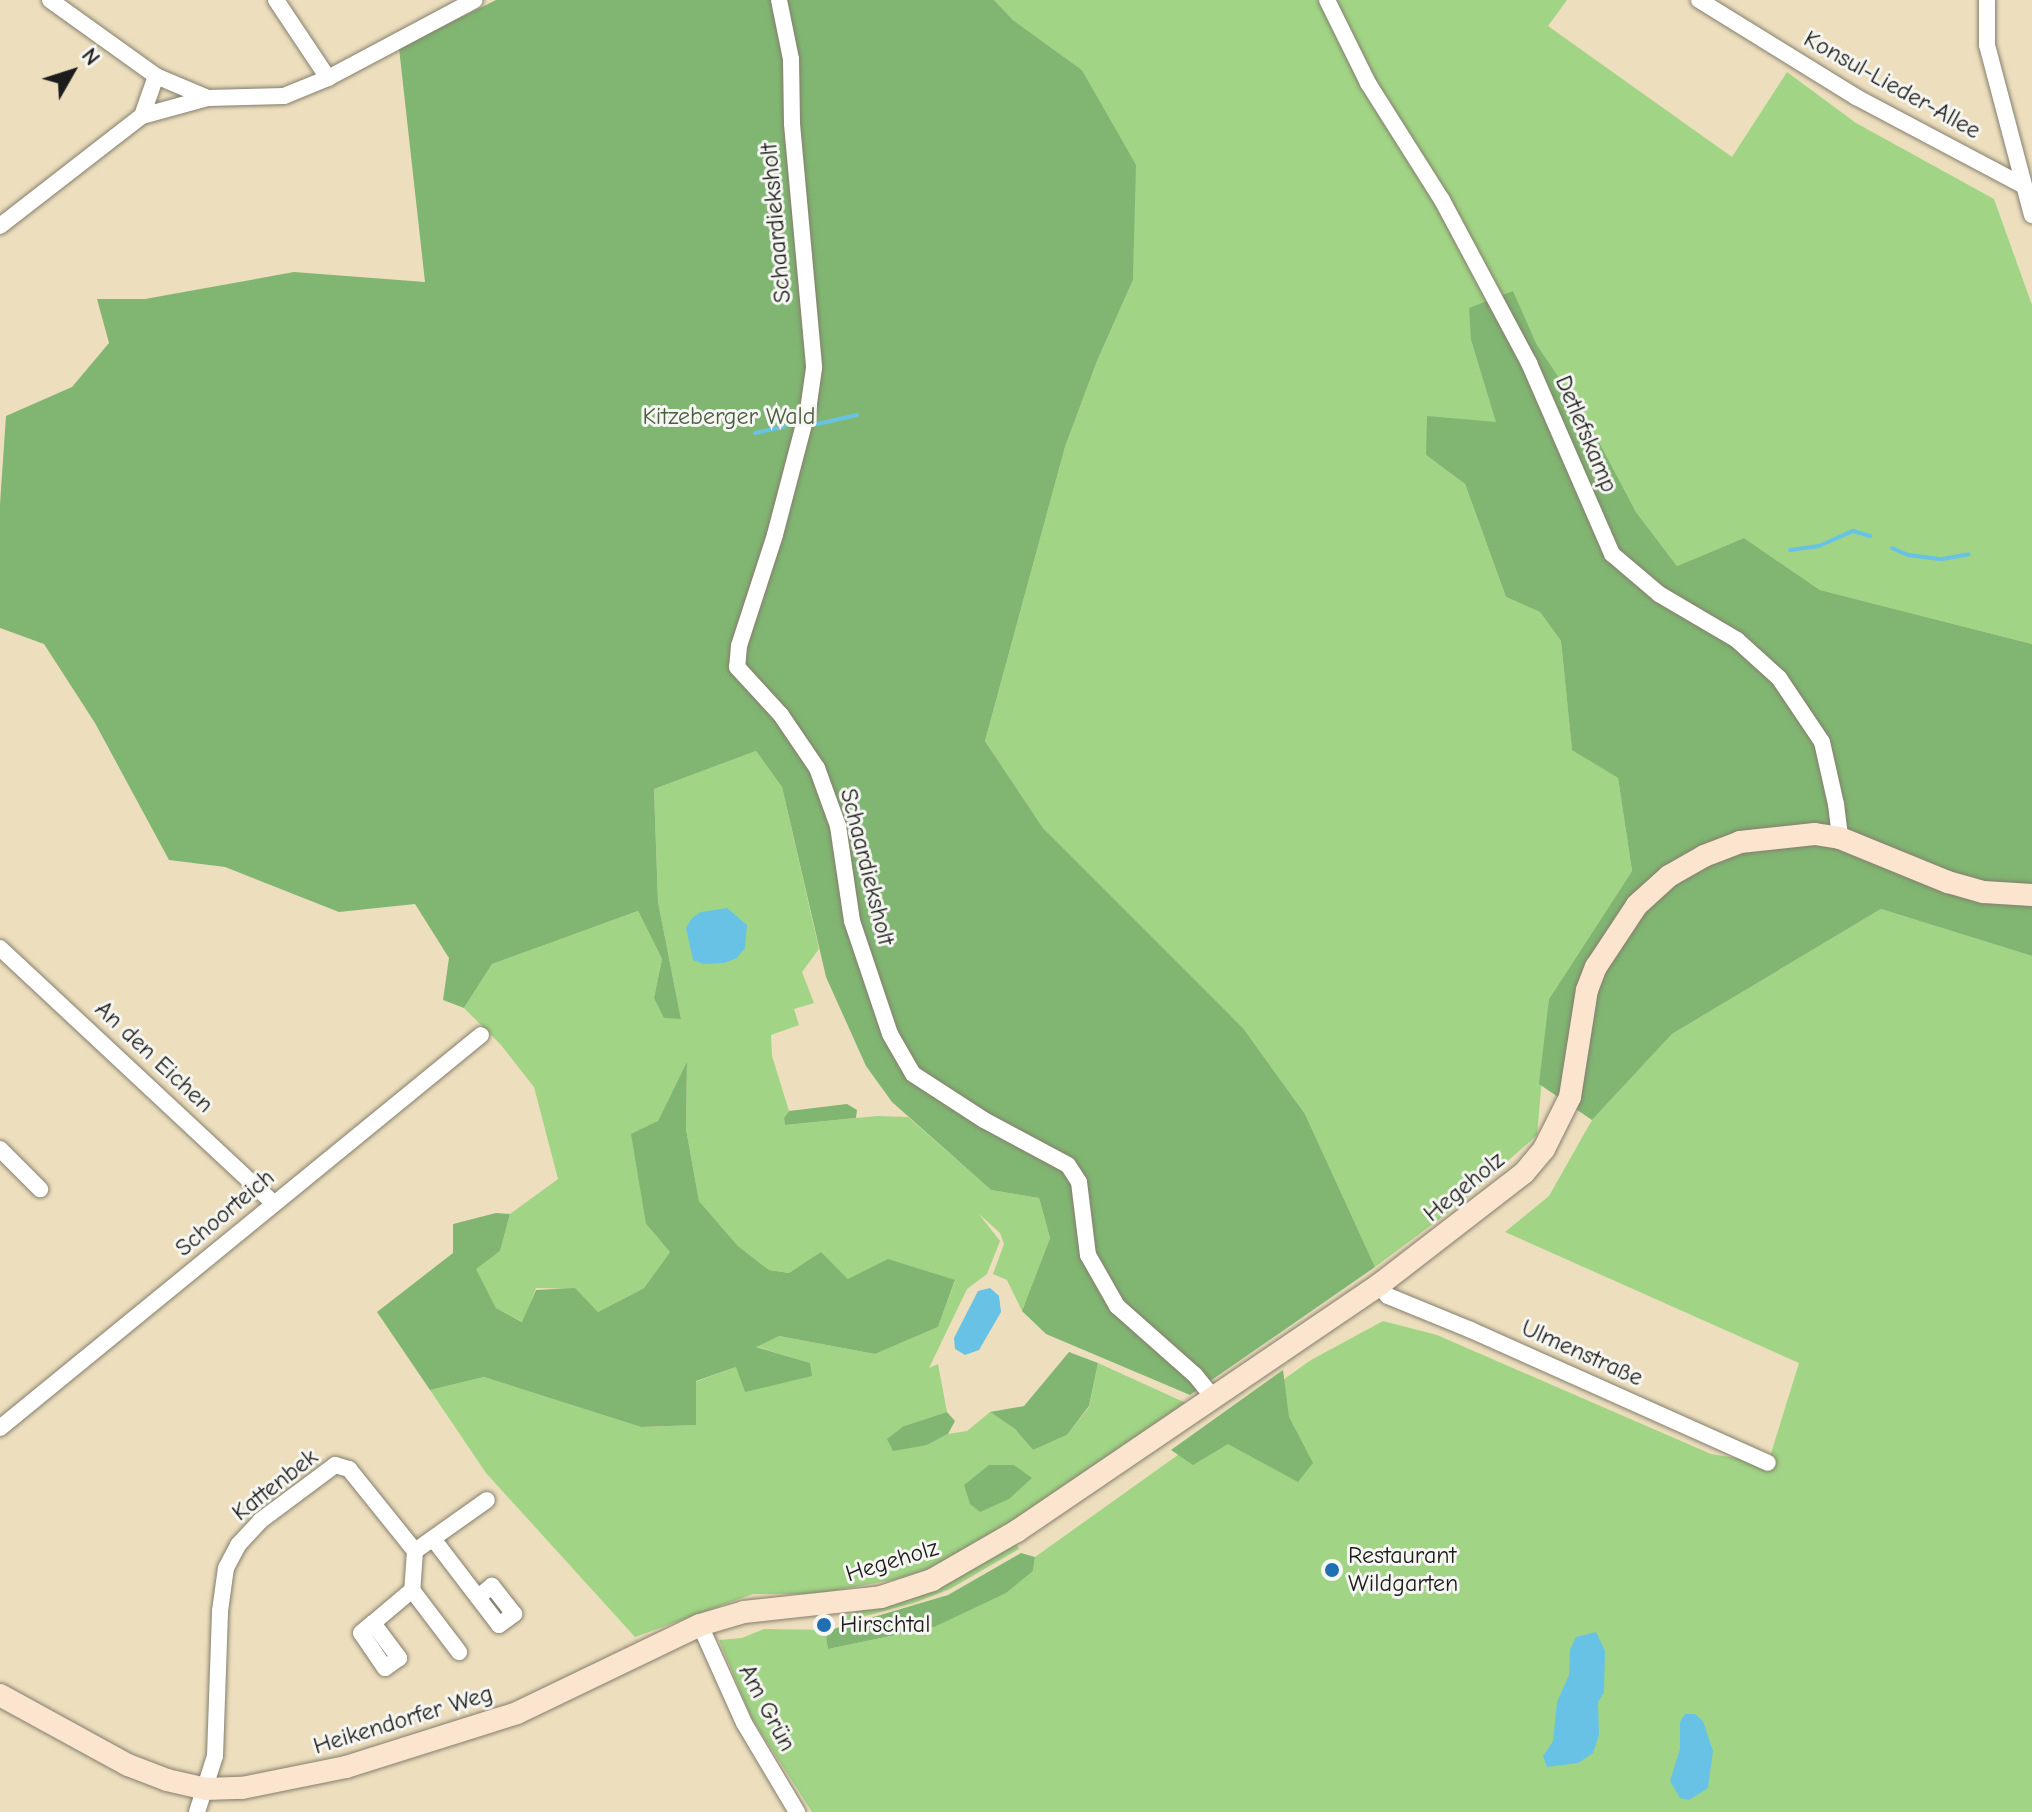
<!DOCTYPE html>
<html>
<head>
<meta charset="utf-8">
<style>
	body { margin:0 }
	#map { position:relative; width:2032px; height:1812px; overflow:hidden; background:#eddfbe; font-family:"Comic Neue",sans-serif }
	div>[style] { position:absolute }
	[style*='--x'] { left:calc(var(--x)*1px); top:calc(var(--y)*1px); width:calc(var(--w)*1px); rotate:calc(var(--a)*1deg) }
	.green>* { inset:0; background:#a1d585 }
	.forest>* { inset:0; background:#80b672 }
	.water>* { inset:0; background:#68c2e5 }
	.stream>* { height:4px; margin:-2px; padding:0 2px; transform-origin:2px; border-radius:2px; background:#68c2e5 }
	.roads { filter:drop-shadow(0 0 2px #847e6d) drop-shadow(0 0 2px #847e6d) }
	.street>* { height:16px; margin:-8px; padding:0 8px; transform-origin:8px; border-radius:8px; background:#fff }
	.secondary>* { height:22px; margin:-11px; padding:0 11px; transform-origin:11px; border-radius:11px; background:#fbe5cf }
	.dots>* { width:22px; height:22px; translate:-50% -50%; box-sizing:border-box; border:4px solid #f6f6f2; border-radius:50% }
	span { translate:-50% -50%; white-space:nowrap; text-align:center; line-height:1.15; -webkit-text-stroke:6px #f6f6f2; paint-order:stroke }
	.street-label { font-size:24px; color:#1c1c1c }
	.park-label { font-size:24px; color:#4b5d41 }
	.poi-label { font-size:24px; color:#1c1c1c }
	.left { translate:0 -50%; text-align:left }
	.north { position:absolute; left:32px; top:32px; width:80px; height:80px; -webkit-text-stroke:6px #f6f6f2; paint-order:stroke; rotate:51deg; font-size:22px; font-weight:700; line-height:32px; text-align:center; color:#1c1c1c }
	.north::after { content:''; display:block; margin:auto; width:28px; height:36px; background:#1c1c1c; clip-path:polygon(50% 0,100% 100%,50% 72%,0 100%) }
</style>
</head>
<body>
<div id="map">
	<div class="green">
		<div style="clip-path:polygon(994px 0,1567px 0,1548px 26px,1732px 157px,1787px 72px,1856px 123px,1994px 199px,2032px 305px,2032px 644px,1820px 590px,1744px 538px,1677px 566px,1636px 512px,1587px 419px,1537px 345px,1513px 292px,1471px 340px,1497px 423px,1426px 455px,1465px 484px,1506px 597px,1540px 612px,1561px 641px,1572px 749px,1618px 778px,1632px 871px,1549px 999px,1537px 1135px,1461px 1203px,1375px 1267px,1305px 1114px,1243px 1028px,1043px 828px,985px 741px,1065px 447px,1097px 361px,1133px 280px,1135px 165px,1082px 70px,1013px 20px)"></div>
		<div style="clip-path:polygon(756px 751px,782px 787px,819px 949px,802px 972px,814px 1003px,794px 1009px,799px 1025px,771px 1035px,772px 1056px,789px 1111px,784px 1118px,785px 1125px,877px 1116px,908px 1117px,991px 1190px,1039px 1198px,1050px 1238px,1022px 1311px,1007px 1280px,993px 1274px,1004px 1244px,1000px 1233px,979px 1214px,1000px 1241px,987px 1274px,967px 1289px,929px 1368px,938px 1364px,947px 1412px,904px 1426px,927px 1445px,948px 1434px,967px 1431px,990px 1412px,1015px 1429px,1033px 1450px,1067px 1435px,1089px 1407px,1098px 1363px,1186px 1403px,951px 1562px,897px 1579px,817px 1594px,753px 1594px,635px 1637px,486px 1473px,430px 1390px,484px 1377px,641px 1427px,696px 1425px,695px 1382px,736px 1367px,809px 1363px,755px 1346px,779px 1336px,875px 1354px,938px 1327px,955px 1281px,848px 1279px,821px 1253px,789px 1273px,769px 1270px,738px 1246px,699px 1201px,686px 1129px,687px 1064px,658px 1121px,646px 1224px,670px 1252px,644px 1288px,598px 1312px,575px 1289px,536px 1288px,523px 1322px,496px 1308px,475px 1268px,500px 1251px,510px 1214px,558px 1179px,534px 1087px,501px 1045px,464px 1008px,492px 964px,638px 911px,662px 959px,654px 998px,681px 1019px,658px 902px,654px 789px)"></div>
		<div style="clip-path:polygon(1881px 909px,2032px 956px,2032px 1812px,812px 1812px,751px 1717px,719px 1640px,742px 1638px,764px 1629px,830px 1630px,826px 1638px,828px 1649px,934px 1627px,1033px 1571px,1035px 1557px,1311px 1360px,1383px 1321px,1437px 1335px,1711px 1454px,1768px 1463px,1799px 1363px,1505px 1232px,1549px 1196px,1592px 1120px,1672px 1034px)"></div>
		<div style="clip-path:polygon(1015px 1542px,1019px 1549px,950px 1589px,914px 1603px,839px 1623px,839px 1619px)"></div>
	</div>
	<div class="forest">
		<div style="clip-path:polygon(496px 0,994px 0,1013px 20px,1082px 70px,1136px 165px,1133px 280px,1097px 361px,1065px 447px,985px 741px,1043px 828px,1243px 1028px,1305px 1114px,1375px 1267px,1190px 1395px,1046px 1334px,1022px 1311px,1050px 1238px,1039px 1198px,991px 1190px,892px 1102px,866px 1066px,826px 977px,782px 787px,756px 751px,654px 789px,658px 902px,681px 1019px,664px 1018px,654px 998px,662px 959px,638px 911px,492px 964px,464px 1008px,443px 1000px,449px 958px,415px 904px,339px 912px,225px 867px,169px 860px,95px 723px,44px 644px,0 628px,0 504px,6px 416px,72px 387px,109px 343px,97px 299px,145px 299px,294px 272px,425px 282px,399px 48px)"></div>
		<div style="clip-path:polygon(1513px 291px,1537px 345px,1587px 419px,1636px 512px,1677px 566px,1744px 538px,1820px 590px,2032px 644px,2032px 956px,1881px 909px,1672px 1034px,1592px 1120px,1539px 1084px,1549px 999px,1632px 871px,1618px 778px,1572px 750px,1561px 641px,1540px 612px,1506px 597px,1465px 484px,1426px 455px,1427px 416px,1496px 422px,1471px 340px,1469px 308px)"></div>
		<div style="clip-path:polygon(687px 1062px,686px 1129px,699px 1201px,738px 1246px,769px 1270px,789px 1273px,821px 1252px,848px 1279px,888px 1259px,955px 1280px,938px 1327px,875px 1354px,779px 1336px,756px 1347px,810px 1363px,812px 1376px,745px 1392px,736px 1367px,696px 1381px,696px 1425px,641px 1427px,484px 1377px,430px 1390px,377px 1312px,453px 1253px,453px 1224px,496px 1213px,510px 1214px,500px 1251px,476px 1269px,496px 1308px,522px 1322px,536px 1290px,575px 1288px,598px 1312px,644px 1288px,670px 1252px,646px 1224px,631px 1134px,658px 1121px)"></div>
		<div style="clip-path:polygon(847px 1104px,857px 1110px,856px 1118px,785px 1125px,784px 1118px,789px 1111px)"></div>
		<div style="clip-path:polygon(1069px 1352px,1098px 1363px,1089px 1406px,1067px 1435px,1033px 1450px,1015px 1429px,990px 1412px,1024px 1406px)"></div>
		<div style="clip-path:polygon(1283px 1370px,1289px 1417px,1313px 1463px,1298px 1482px,1228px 1444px,1193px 1465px,1171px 1450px)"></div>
		<div style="clip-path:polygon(947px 1412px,955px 1421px,948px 1434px,927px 1445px,893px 1451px,887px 1439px,904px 1426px)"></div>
		<div style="clip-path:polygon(989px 1465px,1014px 1465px,1032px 1478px,1009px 1499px,980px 1512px,970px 1504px,964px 1485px)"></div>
		<div style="clip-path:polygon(1021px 1553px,1035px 1557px,1033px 1571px,1006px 1593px,934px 1627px,828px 1649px,826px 1638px,830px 1630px,948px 1595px)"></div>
	</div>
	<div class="water">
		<div style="clip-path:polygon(727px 908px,747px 925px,745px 948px,737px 958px,724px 963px,703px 964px,693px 960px,686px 928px,692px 918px,701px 912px)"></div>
		<div style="clip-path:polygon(990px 1288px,999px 1296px,1001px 1312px,979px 1350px,965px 1355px,955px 1349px,954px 1338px,978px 1291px)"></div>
		<div style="clip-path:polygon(1596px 1632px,1605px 1651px,1604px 1692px,1598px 1702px,1599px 1735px,1593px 1753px,1578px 1763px,1547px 1767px,1543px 1756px,1553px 1741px,1557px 1702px,1569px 1675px,1570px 1650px,1576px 1637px)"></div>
		<div style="clip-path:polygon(1685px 1714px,1695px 1714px,1703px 1721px,1713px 1751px,1708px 1788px,1689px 1800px,1680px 1798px,1670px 1781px,1680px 1749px,1680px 1722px)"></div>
	</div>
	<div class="stream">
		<div style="--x:813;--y:425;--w:45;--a:-12.8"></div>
		<div style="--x:755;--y:433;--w:30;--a:-12"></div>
		<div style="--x:1892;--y:548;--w:17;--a:24"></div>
		<div style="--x:1908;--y:555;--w:34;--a:7"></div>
		<div style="--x:1942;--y:559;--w:27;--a:-10"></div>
		<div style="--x:1790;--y:550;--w:29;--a:-8"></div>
		<div style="--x:1819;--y:546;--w:37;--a:-24"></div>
		<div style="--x:1853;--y:531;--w:18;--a:16"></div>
	</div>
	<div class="roads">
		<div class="street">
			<div style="--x:50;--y:0;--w:130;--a:35.6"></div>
			<div style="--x:156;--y:76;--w:56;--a:22.9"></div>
			<div style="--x:208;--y:98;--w:76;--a:-1.5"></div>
			<div style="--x:284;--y:96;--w:48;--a:-22.2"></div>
			<div style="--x:328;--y:78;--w:166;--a:-28"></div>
			<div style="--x:276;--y:0;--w:94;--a:56.3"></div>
			<div style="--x:779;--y:0;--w:60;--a:78.5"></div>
			<div style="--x:791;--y:59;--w:65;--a:89.1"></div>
			<div style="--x:792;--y:124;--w:245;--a:84.8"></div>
			<div style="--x:814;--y:368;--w:37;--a:98"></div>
			<div style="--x:809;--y:405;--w:134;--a:104.7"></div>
			<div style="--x:775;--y:535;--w:117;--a:108"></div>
			<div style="--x:739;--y:646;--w:21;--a:95"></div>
			<div style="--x:737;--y:667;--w:65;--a:47.5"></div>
			<div style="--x:781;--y:715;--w:64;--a:55.8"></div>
			<div style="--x:817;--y:768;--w:62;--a:70.1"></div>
			<div style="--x:838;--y:826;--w:96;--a:81.6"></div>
			<div style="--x:852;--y:921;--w:119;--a:71.4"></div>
			<div style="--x:890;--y:1034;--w:46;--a:60.1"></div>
			<div style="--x:913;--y:1074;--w:85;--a:32.9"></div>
			<div style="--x:984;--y:1120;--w:95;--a:28.2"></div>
			<div style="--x:1068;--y:1165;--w:20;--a:57"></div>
			<div style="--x:1079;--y:1182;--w:74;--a:83"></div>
			<div style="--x:1088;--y:1255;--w:59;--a:60.4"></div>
			<div style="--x:1117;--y:1306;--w:104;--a:41.5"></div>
			<div style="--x:1195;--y:1375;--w:27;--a:51"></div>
			<div style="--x:1327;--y:0;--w:93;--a:63.7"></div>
			<div style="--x:1368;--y:83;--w:138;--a:57.7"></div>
			<div style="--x:1442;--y:200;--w:185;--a:61.9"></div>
			<div style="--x:1529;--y:363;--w:208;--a:66.5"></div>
			<div style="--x:1612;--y:554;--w:62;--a:40.4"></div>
			<div style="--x:1659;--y:594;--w:91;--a:30.5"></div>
			<div style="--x:1737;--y:640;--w:57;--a:42.1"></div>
			<div style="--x:1779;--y:678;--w:77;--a:56.1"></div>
			<div style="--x:1822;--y:742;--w:64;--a:77.3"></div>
			<div style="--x:1836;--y:804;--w:34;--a:83"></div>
			<div style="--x:1699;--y:0;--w:185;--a:31.7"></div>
			<div style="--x:1856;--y:97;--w:188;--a:27.9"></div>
			<div style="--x:1987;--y:0;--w:45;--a:90"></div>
			<div style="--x:1987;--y:45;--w:176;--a:75.2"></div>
			<div style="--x:142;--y:116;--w:42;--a:-70.7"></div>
			<div style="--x:0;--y:226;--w:180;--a:-37.8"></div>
			<div style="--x:142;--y:116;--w:68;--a:-15.3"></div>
			<div style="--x:0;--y:948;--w:374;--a:43"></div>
			<div style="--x:0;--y:1149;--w:57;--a:45"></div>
			<div style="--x:1379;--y:1285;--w:14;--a:51"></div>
			<div style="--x:1388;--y:1296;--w:90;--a:22.3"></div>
			<div style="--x:1471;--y:1330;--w:325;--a:24.1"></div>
			<div style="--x:0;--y:1428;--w:621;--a:-39.25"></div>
			<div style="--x:434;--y:1540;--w:107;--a:52.6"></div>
			<div style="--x:499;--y:1625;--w:19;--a:-36"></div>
			<div style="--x:514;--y:1614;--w:36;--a:-128"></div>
			<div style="--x:492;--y:1586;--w:18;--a:142"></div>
			<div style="--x:415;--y:1551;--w:39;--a:94"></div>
			<div style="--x:412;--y:1590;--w:78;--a:52.8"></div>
			<div style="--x:373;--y:1623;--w:44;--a:53.4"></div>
			<div style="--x:399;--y:1658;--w:17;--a:144"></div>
			<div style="--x:385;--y:1668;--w:42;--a:-124.4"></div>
			<div style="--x:361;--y:1633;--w:16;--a:-40"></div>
			<div style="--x:373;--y:1623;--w:51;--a:-40.2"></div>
			<div style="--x:700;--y:1625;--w:107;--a:65.8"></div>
			<div style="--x:744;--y:1723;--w:104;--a:59.2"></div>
			<div style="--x:197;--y:1812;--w:59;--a:-72.2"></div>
			<div style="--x:215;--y:1756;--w:145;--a:-88"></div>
			<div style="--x:220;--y:1611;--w:43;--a:-82.1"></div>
			<div style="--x:226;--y:1568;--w:26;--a:-62"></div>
			<div style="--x:238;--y:1545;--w:33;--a:-47"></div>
			<div style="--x:260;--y:1521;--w:94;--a:-36.7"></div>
			<div style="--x:335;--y:1465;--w:15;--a:16"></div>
			<div style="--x:349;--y:1469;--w:105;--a:51.2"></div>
			<div style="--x:415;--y:1551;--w:88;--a:-35.3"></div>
		</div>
		<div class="secondary">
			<div style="--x:0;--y:1695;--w:146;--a:28.7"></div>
			<div style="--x:128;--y:1765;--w:42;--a:21"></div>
			<div style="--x:167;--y:1780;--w:39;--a:13"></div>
			<div style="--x:205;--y:1789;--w:37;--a:-2"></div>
			<div style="--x:242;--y:1788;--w:106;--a:-11.4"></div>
			<div style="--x:346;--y:1767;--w:179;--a:-17.5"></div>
			<div style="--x:517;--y:1713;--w:203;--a:-25.7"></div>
			<div style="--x:700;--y:1625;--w:46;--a:-16.5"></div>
			<div style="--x:744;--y:1612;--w:138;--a:-6.2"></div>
			<div style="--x:881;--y:1597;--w:54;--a:-18.4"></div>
			<div style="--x:932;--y:1580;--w:98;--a:-30"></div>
			<div style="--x:1017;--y:1531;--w:438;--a:-34.2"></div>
			<div style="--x:1379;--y:1285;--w:183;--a:-37.7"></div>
			<div style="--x:1524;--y:1173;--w:31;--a:-50"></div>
			<div style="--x:1544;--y:1149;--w:58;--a:-63.4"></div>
			<div style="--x:1570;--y:1097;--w:108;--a:-81"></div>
			<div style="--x:1587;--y:990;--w:25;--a:-69"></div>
			<div style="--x:1596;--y:967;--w:74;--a:-56.5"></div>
			<div style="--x:1637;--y:905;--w:43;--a:-42.2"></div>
			<div style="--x:1669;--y:876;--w:40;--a:-29.7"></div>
			<div style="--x:1704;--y:856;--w:39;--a:-21"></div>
			<div style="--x:1740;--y:842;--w:75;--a:-6.1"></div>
			<div style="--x:1815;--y:834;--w:25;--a:9"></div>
			<div style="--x:1840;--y:838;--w:117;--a:22.2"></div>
			<div style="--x:1948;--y:882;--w:37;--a:16"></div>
			<div style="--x:1984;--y:892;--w:48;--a:3.6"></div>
		</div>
	</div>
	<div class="dots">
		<div style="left:1332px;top:1570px;background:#1f6fb2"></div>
		<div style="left:824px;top:1625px;background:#1f6fb2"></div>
	</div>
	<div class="street-label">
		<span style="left:1892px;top:85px;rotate:29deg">Konsul-Lieder-Allee</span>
		<span style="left:776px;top:223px;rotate:-95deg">Schaardieksholt</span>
		<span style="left:1586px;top:434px;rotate:67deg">Detlefskamp</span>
		<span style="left:867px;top:867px;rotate:76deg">Schaardieksholt</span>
		<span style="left:154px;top:1057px;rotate:43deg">An den Eichen</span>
		<span style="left:1464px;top:1187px;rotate:-39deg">Hegeholz</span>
		<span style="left:225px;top:1213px;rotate:-40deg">Schoorteich</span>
		<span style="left:1582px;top:1353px;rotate:24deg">Ulmenstraße</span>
		<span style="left:275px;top:1485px;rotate:-38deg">Kattenbek</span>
		<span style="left:892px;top:1561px;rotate:-17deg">Hegeholz</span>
		<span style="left:767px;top:1708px;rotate:62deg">Am Grün</span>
		<span style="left:403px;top:1720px;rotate:-17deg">Heikendorfer Weg</span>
	</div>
	<div class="park-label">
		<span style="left:729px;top:417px">Kitzeberger Wald</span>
	</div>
	<div class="poi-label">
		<span class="left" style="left:1348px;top:1570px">Restaurant<br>Wildgarten</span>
		<span class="left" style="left:840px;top:1625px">Hirschtal</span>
	</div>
	<div class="north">N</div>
</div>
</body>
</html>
